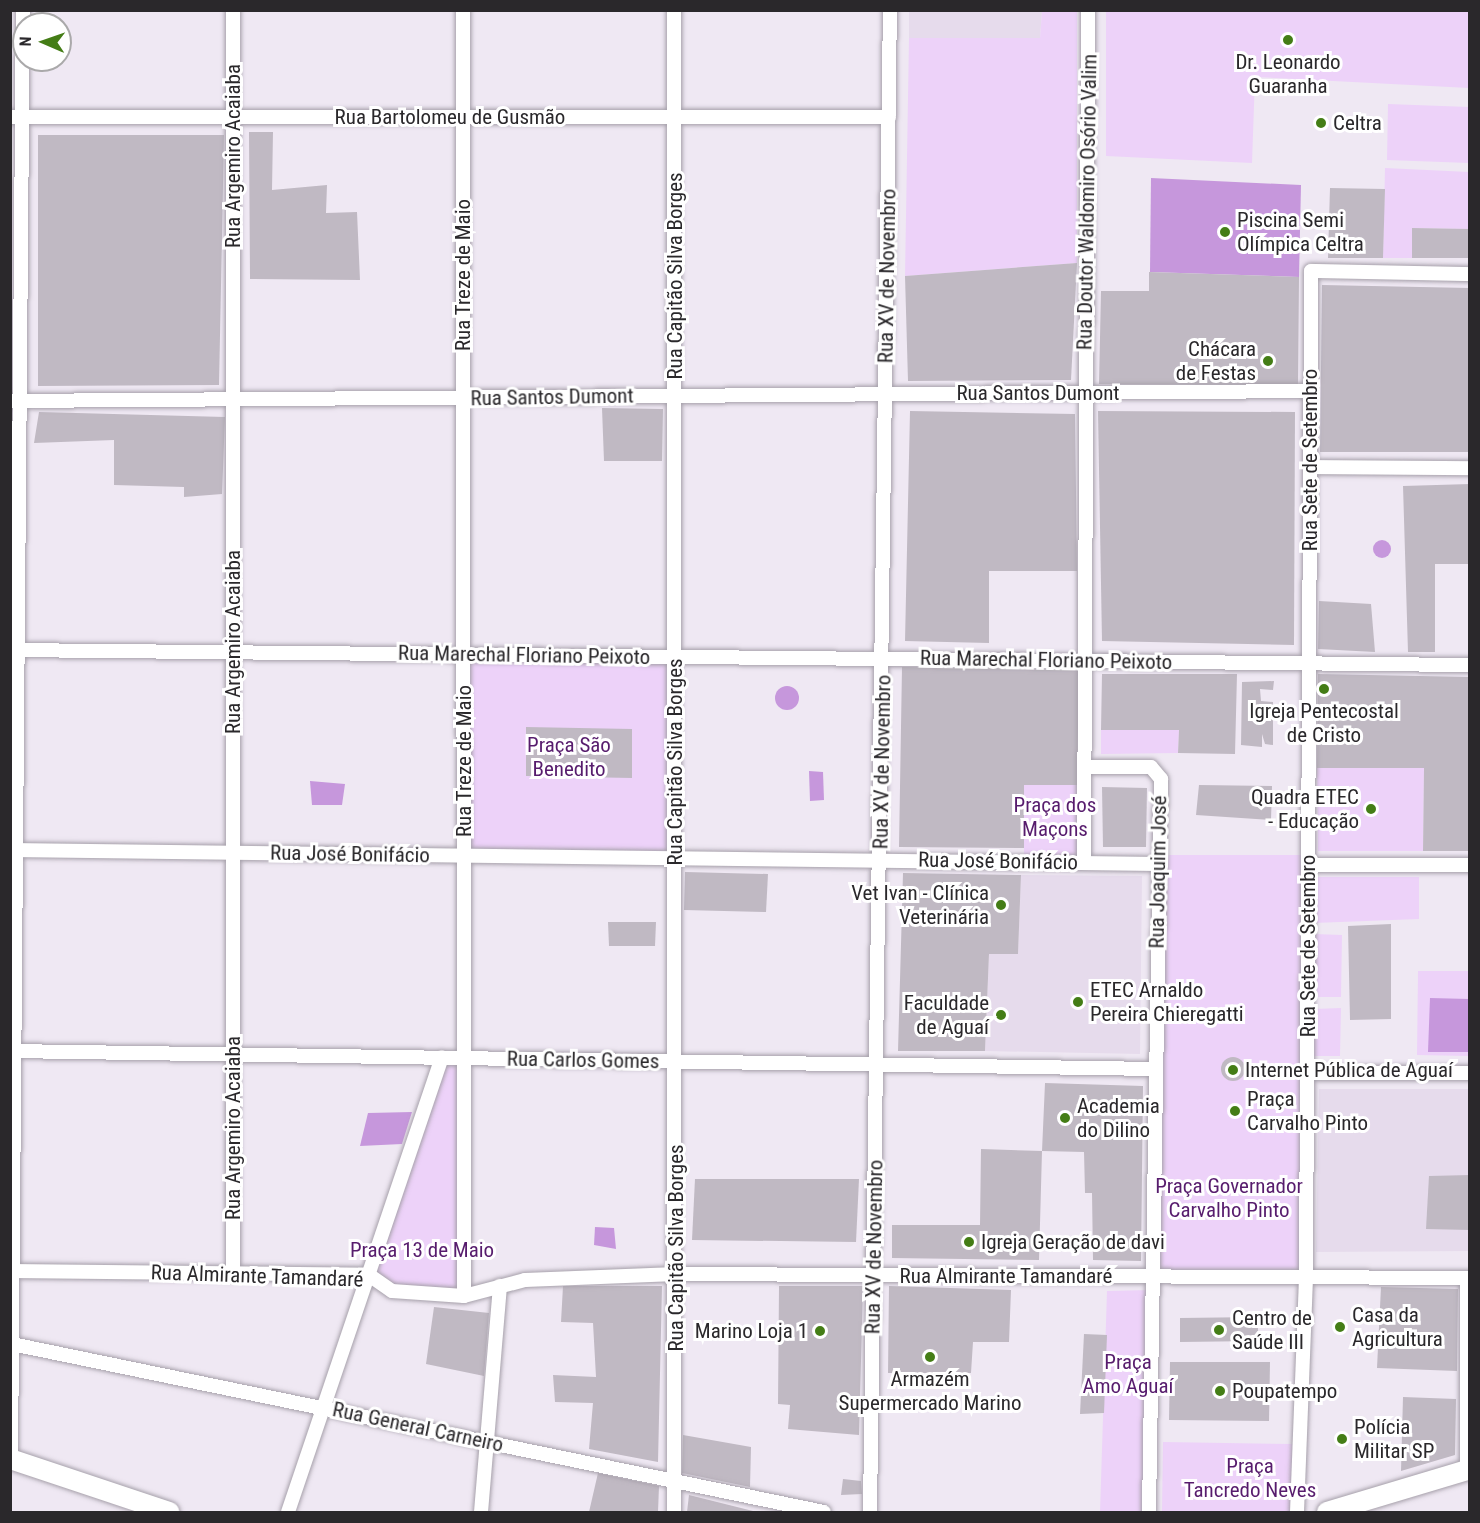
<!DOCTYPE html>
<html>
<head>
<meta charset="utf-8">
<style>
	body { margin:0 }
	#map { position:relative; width:1480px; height:1523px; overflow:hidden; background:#efe8f3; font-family:"Roboto Condensed",sans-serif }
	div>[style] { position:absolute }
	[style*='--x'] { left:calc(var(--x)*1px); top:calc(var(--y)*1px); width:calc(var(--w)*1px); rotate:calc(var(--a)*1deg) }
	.built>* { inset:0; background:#e6dbec }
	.green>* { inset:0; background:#edd2f9 }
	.water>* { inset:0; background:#c697dc }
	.round { border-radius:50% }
	.building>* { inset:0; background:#c0b9c3 }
	.roads { filter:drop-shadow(0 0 2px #a6a0aa) drop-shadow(0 0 2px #a6a0aa) }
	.street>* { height:14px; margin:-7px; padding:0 7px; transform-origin:7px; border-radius:7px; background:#fff }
	.secondary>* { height:20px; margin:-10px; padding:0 10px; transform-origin:10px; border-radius:10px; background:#fff }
	.dots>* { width:16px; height:16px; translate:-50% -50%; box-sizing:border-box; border:3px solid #fff; border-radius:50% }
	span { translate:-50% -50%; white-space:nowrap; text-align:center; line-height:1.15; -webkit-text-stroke:6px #fff; paint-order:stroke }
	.poi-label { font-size:21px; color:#2a282b }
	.left { translate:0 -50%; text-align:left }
	.right { translate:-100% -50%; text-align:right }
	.street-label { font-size:21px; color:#2a282b }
	.park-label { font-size:21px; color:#571c6d }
	.frame { position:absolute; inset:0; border:12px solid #2a282b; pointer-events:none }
	.north { position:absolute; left:12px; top:12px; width:60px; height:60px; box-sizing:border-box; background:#fff; border:2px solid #aaa9aa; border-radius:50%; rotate:272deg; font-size:16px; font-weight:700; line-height:24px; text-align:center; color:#2a282b }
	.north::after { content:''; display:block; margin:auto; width:21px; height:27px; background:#447d16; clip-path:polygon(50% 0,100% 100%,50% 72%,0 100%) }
</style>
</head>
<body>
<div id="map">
	<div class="built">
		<div style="clip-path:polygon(909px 11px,1042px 11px,1040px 38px,909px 38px)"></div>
		<div style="clip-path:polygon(1021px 875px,1142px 876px,1140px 1054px,985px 1051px,989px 954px,1018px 954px)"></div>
		<div style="clip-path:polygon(1319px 1089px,1469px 1089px,1469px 1251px,1316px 1252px)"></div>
	</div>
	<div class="green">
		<div style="clip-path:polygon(1042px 11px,1077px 11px,1077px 263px,905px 276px,909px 38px,1040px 38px)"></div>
		<div style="clip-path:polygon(1106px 11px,1469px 11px,1469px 88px,1255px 77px,1252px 163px,1106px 156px)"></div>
		<div style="clip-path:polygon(1388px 104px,1469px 107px,1469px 163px,1387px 160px)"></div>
		<div style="clip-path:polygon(1385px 168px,1469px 172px,1469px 229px,1412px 228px,1412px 258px,1383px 258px)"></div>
		<div style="clip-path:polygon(464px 655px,675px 657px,675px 858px,464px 856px)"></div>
		<div style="clip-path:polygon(1101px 730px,1179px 730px,1178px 753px,1101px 754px)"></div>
		<div style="clip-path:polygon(1317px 768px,1424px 768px,1423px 851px,1318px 851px)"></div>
		<div style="clip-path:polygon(1024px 785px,1086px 785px,1084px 862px,1024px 861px)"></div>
		<div style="clip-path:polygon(1158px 855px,1308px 855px,1306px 1275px,1153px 1277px)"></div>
		<div style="clip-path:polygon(1315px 877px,1419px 877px,1419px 919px,1314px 923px)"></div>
		<div style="clip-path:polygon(1314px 934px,1342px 935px,1341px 997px,1314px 997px)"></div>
		<div style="clip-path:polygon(1418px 971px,1469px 971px,1469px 1056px,1417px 1055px)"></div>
		<div style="clip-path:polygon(1341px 1008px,1340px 1056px,1314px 1056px,1314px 1009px)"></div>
		<div style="clip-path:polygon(442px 1057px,464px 1058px,464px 1296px,392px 1291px,369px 1275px)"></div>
		<div style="clip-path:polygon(1152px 1290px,1148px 1512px,1100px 1512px,1107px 1291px)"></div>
		<div style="clip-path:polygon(1163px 1442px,1294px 1444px,1293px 1512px,1162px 1512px)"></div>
	</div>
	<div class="water">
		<div style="clip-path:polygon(1151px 178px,1301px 185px,1299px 277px,1150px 272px)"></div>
		<div class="round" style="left:1373px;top:540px;width:18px;height:18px"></div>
		<div class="round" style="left:775px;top:686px;width:24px;height:24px"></div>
		<div style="clip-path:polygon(809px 771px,823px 772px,824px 800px,810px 801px)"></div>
		<div style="clip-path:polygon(310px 781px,345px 784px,342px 805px,312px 805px)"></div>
		<div style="clip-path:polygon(1430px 998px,1469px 999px,1469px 1052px,1428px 1052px)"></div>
		<div style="clip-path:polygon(412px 1112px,402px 1144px,360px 1146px,368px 1113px)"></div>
		<div style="clip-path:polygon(595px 1227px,614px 1228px,616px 1249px,594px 1245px)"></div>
	</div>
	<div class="building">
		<div style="clip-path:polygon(249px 132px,273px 132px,272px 190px,327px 185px,326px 213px,357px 212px,360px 280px,250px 279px)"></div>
		<div style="clip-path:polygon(38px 135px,224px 135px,219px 385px,38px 386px)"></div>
		<div style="clip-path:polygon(1330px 188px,1385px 189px,1383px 258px,1328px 258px)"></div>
		<div style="clip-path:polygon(1412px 228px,1470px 229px,1470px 258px,1412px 258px)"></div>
		<div style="clip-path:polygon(1077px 263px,1071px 380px,908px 381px,905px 276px)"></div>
		<div style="clip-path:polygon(1149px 272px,1299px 277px,1298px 385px,1099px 384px,1101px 291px,1149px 291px)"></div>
		<div style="clip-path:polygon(1322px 285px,1470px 288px,1470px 452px,1320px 452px)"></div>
		<div style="clip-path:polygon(602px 408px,663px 409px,662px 461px,604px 461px)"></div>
		<div style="clip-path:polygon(910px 411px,1075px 414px,1077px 571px,989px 571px,989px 643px,905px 641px)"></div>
		<div style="clip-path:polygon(1098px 411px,1295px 412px,1294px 645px,1102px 641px)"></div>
		<div style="clip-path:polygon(39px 412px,225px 417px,222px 494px,184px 497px,184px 487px,114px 485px,114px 440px,34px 443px)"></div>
		<div style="clip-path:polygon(1470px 484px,1470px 564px,1435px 564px,1435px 652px,1408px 652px,1403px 486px)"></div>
		<div style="clip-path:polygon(1319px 601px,1371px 604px,1375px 652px,1318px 649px)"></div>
		<div style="clip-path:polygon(902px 667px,1079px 669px,1077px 785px,1024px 785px,1024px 848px,899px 847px)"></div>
		<div style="clip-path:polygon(1102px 674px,1237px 674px,1235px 754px,1178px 753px,1179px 730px,1101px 730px)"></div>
		<div style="clip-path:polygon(1318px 674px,1470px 677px,1470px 851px,1423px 851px,1424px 768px,1317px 768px)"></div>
		<div style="clip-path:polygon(1274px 681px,1273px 690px,1260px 689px,1261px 701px,1273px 702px,1273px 745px,1265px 744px,1262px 734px,1262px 747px,1241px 745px,1242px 682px)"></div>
		<div style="clip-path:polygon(526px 727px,632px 729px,632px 778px,526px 776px)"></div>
		<div style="clip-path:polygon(1199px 785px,1272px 786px,1271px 820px,1196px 815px)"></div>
		<div style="clip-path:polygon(1102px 787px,1147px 788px,1146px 847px,1103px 847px)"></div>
		<div style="clip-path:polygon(685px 872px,768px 874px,766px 912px,684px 910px)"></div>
		<div style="clip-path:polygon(903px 873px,1021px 875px,1018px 954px,989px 954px,985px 1051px,898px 1051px)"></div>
		<div style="clip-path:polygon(608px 922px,656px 922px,655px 946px,609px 946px)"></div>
		<div style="clip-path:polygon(1391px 924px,1391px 1019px,1350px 1020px,1348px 926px)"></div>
		<div class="round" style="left:1221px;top:1057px;width:24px;height:24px"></div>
		<div style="clip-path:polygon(1045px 1083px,1143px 1086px,1141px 1261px,1093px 1260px,1092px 1193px,1085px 1193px,1084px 1152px,1042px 1151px)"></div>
		<div style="clip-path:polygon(981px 1149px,1042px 1151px,1039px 1260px,892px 1258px,892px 1225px,980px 1225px)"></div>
		<div style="clip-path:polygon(1470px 1175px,1470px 1230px,1426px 1229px,1429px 1176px)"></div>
		<div style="clip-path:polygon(695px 1179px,859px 1179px,856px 1242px,692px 1240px)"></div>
		<div style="clip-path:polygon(563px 1286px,662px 1286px,658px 1462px,589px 1449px,593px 1403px,555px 1402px,553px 1375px,596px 1377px,593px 1323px,561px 1322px)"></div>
		<div style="clip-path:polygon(779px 1286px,863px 1286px,859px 1435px,788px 1429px,790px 1405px,778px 1404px)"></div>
		<div style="clip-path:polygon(889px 1286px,1011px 1290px,1009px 1342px,973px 1342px,971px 1373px,888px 1373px)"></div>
		<div style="clip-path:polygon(1381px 1287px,1458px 1289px,1457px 1371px,1377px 1368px)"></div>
		<div style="clip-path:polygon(434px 1307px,489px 1313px,484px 1376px,426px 1364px)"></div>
		<div style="clip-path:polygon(1258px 1317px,1258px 1341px,1180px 1342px,1180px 1318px)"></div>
		<div style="clip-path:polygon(1084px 1334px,1107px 1335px,1104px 1413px,1080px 1414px)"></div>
		<div style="clip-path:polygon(1170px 1362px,1270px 1362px,1269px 1421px,1169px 1420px)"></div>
		<div style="clip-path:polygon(1403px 1397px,1456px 1399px,1455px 1455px,1401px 1471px)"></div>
		<div style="clip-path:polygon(683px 1435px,751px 1447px,750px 1487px,682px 1473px)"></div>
		<div style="clip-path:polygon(598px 1473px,659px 1486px,658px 1512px,589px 1512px)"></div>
		<div style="clip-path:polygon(843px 1479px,861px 1481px,862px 1494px,841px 1495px)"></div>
		<div style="clip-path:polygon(689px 1495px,757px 1512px,687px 1512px)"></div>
	</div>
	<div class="roads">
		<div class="street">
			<div style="--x:463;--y:10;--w:1286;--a:89.96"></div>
			<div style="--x:10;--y:117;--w:879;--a:0"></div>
			<div style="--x:10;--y:401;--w:1300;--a:-0.44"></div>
			<div style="--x:1311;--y:467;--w:159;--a:0.4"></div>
			<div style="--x:10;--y:650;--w:1460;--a:0.59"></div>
			<div style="--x:1087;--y:767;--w:64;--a:0"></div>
			<div style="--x:1151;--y:767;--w:16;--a:50"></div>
			<div style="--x:1161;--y:779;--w:733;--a:90.94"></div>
			<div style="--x:10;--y:850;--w:1148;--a:0.7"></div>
			<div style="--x:1084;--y:862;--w:852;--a:-89.73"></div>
			<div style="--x:1308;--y:865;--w:162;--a:0"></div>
			<div style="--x:10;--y:1051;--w:1145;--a:0.9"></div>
			<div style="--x:1307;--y:1073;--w:163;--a:0"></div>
			<div style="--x:10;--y:1271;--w:359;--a:0.6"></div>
			<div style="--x:369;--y:1275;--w:28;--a:35"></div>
			<div style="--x:392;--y:1291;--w:72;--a:4"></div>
			<div style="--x:464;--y:1296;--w:63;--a:-14.7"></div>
			<div style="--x:525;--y:1280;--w:151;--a:-2.3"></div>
			<div style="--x:676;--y:1274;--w:794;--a:0.29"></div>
			<div style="--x:233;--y:1273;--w:1263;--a:-90"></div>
			<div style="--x:12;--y:1344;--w:829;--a:11.69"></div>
			<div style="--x:11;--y:1459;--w:1449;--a:-89.53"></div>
			<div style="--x:1467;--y:1470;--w:192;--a:-90"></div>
			<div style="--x:288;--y:1512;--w:480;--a:-71.3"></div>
			<div style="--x:481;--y:1512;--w:227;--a:-85.2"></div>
			<div style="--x:674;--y:1512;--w:1502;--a:-90"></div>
			<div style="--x:870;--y:1512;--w:1502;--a:-89.24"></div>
			<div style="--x:1297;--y:1512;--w:237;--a:-87.8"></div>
			<div style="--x:1306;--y:1275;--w:1004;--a:-89.71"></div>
			<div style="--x:1311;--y:271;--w:159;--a:1.1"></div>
		</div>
		<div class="secondary">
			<div style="--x:10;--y:1459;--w:168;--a:18.4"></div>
			<div style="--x:1327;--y:1512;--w:149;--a:-16.7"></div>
		</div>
	</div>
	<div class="dots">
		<div style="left:1288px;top:40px;background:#447d16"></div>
		<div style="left:1321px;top:123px;background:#447d16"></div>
		<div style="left:1225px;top:232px;background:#447d16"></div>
		<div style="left:1268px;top:361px;background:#447d16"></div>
		<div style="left:1324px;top:689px;background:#447d16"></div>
		<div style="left:1371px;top:809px;background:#447d16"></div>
		<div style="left:1001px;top:905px;background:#447d16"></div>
		<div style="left:1078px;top:1002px;background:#447d16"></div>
		<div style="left:1001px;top:1015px;background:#447d16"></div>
		<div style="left:1233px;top:1070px;background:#447d16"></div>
		<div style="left:1235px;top:1111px;background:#447d16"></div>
		<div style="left:1065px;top:1118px;background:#447d16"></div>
		<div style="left:969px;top:1242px;background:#447d16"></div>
		<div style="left:1340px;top:1327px;background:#447d16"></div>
		<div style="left:1219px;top:1330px;background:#447d16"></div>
		<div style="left:820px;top:1331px;background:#447d16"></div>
		<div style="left:930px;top:1357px;background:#447d16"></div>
		<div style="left:1220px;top:1391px;background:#447d16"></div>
		<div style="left:1342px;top:1439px;background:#447d16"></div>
	</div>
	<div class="poi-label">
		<span style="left:1288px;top:74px">Dr. Leonardo<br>Guaranha</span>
		<span class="left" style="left:1333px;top:123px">Celtra</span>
		<span class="left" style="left:1237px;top:232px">Piscina Semi<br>Olímpica Celtra</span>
		<span class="right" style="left:1256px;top:361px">Chácara<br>de Festas</span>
		<span style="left:1324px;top:723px">Igreja Pentecostal<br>de Cristo</span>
		<span class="right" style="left:1359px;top:809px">Quadra ETEC<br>- Educação</span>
		<span class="right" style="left:989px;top:905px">Vet Ivan - Clínica<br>Veterinária</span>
		<span class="left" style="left:1090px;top:1002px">ETEC Arnaldo<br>Pereira Chieregatti</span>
		<span class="right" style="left:989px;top:1015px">Faculdade<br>de Aguaí</span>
		<span class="left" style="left:1245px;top:1070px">Internet Pública de Aguaí</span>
		<span class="left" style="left:1247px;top:1111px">Praça<br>Carvalho Pinto</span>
		<span class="left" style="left:1077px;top:1118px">Academia<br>do Dilino</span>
		<span class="left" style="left:981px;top:1242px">Igreja Geração de davi</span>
		<span class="left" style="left:1352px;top:1327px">Casa da<br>Agricultura</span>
		<span class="left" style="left:1232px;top:1330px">Centro de<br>Saúde III</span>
		<span class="right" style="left:808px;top:1331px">Marino Loja 1</span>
		<span style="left:930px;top:1391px">Armazém<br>Supermercado Marino</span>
		<span class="left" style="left:1232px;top:1391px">Poupatempo</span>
		<span class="left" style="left:1354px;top:1439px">Polícia<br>Militar SP</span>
	</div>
	<div class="street-label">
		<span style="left:450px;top:117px">Rua Bartolomeu de Gusmão</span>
		<span style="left:233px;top:156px;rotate:-90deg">Rua Argemiro Acaiaba</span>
		<span style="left:1087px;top:202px;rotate:-89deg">Rua Doutor Waldomiro Osório Valim</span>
		<span style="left:463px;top:275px;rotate:-90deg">Rua Treze de Maio</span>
		<span style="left:675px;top:276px;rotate:-90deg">Rua Capitão Silva Borges</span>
		<span style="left:887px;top:276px;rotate:-89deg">Rua XV de Novembro</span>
		<span style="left:1038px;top:393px">Rua Santos Dumont</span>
		<span style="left:552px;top:397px;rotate:-1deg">Rua Santos Dumont</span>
		<span style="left:1310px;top:460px;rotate:-90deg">Rua Sete de Setembro</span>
		<span style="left:233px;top:642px;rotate:-90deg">Rua Argemiro Acaiaba</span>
		<span style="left:524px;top:655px;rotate:1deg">Rua Marechal Floriano Peixoto</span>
		<span style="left:1046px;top:660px;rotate:1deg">Rua Marechal Floriano Peixoto</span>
		<span style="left:464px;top:761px;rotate:-90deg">Rua Treze de Maio</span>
		<span style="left:675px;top:762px;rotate:-90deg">Rua Capitão Silva Borges</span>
		<span style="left:882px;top:762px;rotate:-89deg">Rua XV de Novembro</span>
		<span style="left:350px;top:854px;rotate:1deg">Rua José Bonifácio</span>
		<span style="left:998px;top:861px;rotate:1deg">Rua José Bonifácio</span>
		<span style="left:1158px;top:872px;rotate:-89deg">Rua Joaquim José</span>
		<span style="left:1308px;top:946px;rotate:-90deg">Rua Sete de Setembro</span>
		<span style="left:583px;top:1060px;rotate:1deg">Rua Carlos Gomes</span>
		<span style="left:233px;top:1128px;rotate:-90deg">Rua Argemiro Acaiaba</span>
		<span style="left:874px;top:1247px;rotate:-89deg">Rua XV de Novembro</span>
		<span style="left:676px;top:1248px;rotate:-90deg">Rua Capitão Silva Borges</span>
		<span style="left:257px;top:1276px;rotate:2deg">Rua Almirante Tamandaré</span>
		<span style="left:1006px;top:1276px">Rua Almirante Tamandaré</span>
		<span style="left:418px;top:1427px;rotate:12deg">Rua General Carneiro</span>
	</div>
	<div class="park-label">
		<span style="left:569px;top:757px">Praça São<br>Benedito</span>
		<span style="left:1055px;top:817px">Praça dos<br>Maçons</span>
		<span style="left:1229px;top:1198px">Praça Governador<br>Carvalho Pinto</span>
		<span style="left:422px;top:1250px">Praça 13 de Maio</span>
		<span style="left:1128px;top:1374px">Praça<br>Amo Aguaí</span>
		<span style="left:1250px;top:1478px">Praça<br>Tancredo Neves</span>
	</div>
	<div class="frame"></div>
	<div class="north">N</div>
</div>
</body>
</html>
